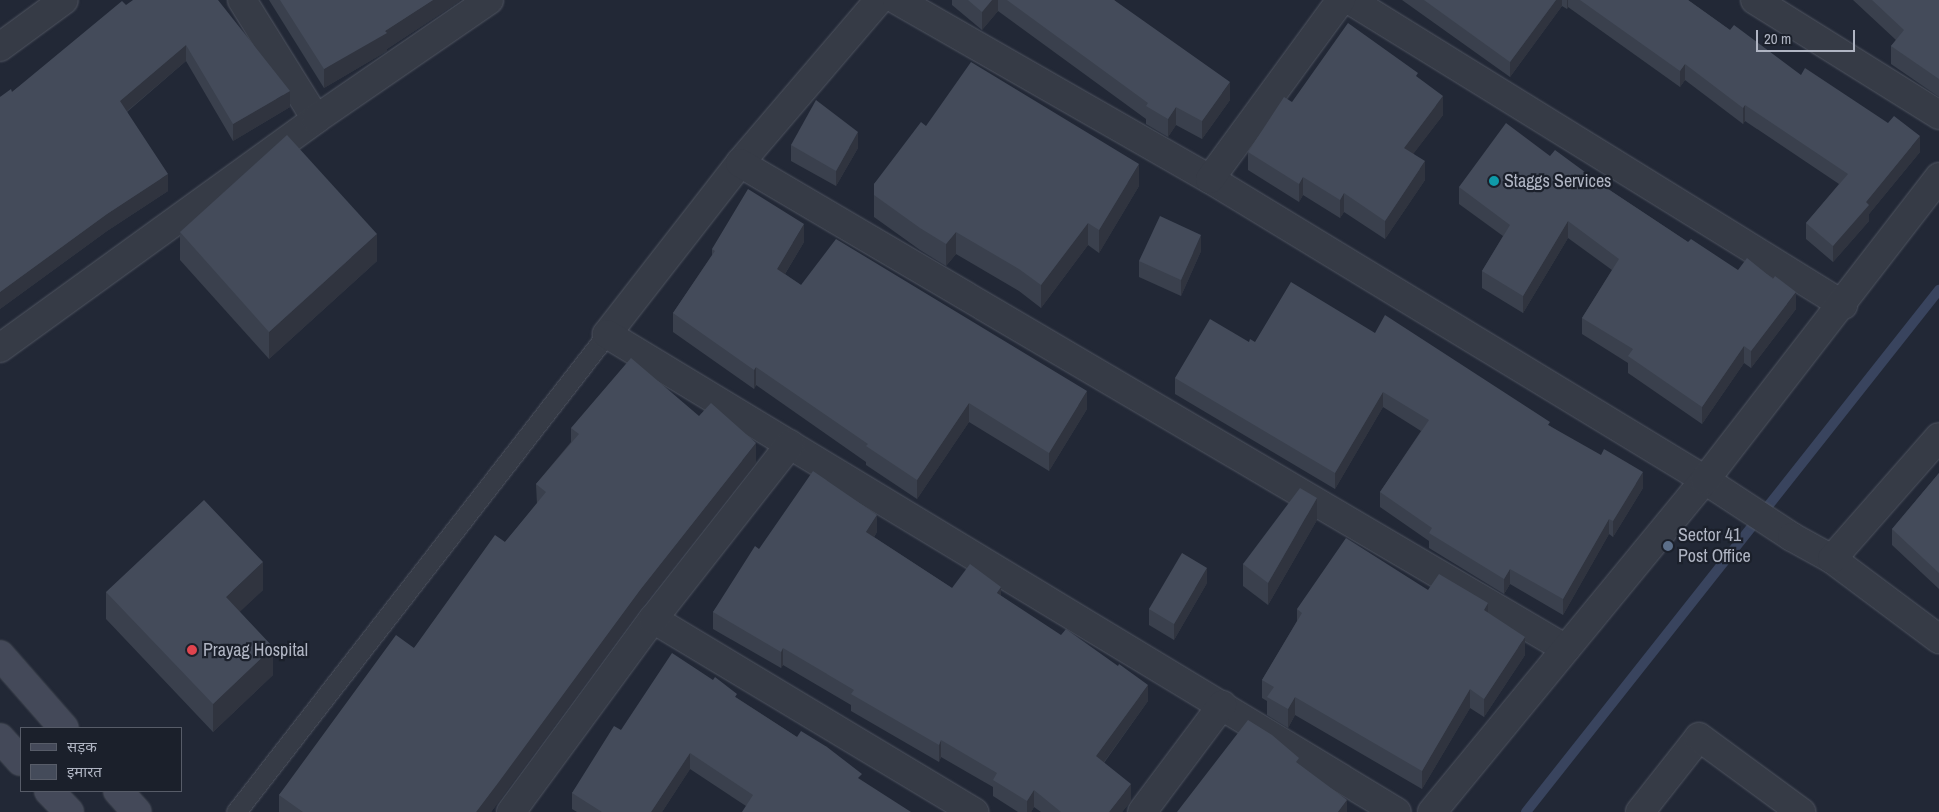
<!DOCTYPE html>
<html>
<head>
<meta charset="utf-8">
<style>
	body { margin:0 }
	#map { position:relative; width:1939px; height:812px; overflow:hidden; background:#222836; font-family:"Archivo Narrow","Noto Sans Devanagari",sans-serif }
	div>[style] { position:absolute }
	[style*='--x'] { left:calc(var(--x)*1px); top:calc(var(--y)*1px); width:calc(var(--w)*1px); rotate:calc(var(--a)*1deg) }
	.stream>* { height:10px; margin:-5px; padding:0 5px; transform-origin:5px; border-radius:5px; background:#39445e }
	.roads { filter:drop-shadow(0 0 1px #505561) drop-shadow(0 0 1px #505561) }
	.lane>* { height:19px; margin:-9.5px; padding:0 9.5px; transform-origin:9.5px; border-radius:9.5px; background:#363b46 }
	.street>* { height:28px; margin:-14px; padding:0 14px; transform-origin:14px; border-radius:14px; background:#363b46 }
	.secondary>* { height:28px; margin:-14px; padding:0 14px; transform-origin:14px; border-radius:14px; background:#444959 }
	.wall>* { inset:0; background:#3a404d }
	.shaded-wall>* { inset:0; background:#30343f }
	.building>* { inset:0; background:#444b5a }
	.dots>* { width:14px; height:14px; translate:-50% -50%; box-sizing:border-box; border:2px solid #1b202b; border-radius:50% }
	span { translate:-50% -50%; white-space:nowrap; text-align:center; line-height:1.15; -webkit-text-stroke:4.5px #1b202b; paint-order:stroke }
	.poi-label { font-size:18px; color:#b0b5c3 }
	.left { translate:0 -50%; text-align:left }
	.legend { position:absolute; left:20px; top:727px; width:162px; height:65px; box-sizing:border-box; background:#1b202b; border:1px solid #575c68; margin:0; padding:6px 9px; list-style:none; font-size:15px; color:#b0b5c3 }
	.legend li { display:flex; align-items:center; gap:10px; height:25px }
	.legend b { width:25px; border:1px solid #575c68 }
	.scale { position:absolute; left:1756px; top:30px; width:99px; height:22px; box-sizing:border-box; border:2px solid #b0b5c3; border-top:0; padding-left:6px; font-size:15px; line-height:18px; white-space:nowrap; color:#b0b5c3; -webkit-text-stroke:4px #1b202b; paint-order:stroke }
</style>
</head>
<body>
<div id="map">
	<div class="stream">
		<div style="--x:1526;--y:812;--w:666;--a:-51.65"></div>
	</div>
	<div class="roads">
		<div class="lane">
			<div style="--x:236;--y:812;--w:605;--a:-52.18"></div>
		</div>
		<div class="street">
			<div style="--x:242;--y:0;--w:140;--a:58.1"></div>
			<div style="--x:879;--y:0;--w:214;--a:130.5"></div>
			<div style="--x:740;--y:163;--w:217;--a:127.9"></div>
			<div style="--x:607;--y:334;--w:923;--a:31.18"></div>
			<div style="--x:897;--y:0;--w:361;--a:29.8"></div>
			<div style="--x:1210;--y:179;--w:579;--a:31.3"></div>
			<div style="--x:1705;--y:480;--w:104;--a:33.2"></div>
			<div style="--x:1792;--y:537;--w:46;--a:28.8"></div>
			<div style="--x:1832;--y:559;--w:134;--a:36.8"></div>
			<div style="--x:1350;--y:0;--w:580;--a:31.74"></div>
			<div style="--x:1755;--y:0;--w:217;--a:32"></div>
			<div style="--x:0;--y:47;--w:79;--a:-36.3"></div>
			<div style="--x:740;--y:163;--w:958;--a:30.47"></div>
			<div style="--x:1210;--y:179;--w:222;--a:-53.8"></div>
			<div style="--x:0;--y:348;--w:390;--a:-35.9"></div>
			<div style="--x:316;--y:119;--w:210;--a:-34.5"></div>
			<div style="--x:1832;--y:559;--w:162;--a:-48.7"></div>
			<div style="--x:653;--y:619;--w:375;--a:31"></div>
			<div style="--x:511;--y:812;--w:240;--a:-53.7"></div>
			<div style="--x:653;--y:619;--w:222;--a:-51.9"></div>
			<div style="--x:1142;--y:812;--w:134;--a:-53.2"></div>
			<div style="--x:1432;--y:812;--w:430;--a:-50.6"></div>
			<div style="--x:1705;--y:480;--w:383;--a:-52.3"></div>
			<div style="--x:1640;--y:812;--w:95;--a:-51.8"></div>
			<div style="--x:1699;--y:737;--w:127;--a:36.3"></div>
		</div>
		<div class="secondary">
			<div style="--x:0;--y:655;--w:97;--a:48.8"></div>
			<div style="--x:0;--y:738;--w:31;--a:48"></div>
			<div style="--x:49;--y:791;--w:29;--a:46"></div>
			<div style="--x:118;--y:791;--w:28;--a:48"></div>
		</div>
	</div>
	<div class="wall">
		<div style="clip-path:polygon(269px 0,460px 0,460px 1px,387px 49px,387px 51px,324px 88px)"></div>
		<div style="clip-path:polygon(952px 0,1114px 0,1230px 100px,1202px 139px,1176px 125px,1168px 137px,1146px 124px,1146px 119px,998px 11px,982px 30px,952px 5px)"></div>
		<div style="clip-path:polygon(1402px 0,1688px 0,1730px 30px,1920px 152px,1869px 214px,1869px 221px,1833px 262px,1806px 239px,1806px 223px,1839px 184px,1745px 121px,1743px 124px,1685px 80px,1680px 87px,1568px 7px,1567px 9px,1562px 6px,1510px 77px)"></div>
		<div style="clip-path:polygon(1853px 0,1939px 0,1939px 97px,1891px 64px,1891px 46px,1896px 40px)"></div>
		<div style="clip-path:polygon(126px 5px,290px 107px,233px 141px,186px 61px,127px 112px,168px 191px,107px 231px,0 309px,0 97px,12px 92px)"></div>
		<div style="clip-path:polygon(1418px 78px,1443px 115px,1413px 154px,1425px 180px,1385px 239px,1344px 212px,1340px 218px,1303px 195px,1299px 202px,1248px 170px,1248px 152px,1292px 102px)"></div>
		<div style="clip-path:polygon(926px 126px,1139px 186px,1099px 253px,1088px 245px,1041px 308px,1019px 291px,956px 254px,946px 266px,920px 250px,874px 217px,874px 184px)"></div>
		<div style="clip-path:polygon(791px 145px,858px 148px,836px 186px,791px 161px)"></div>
		<div style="clip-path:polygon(1550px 156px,1608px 189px,1688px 242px,1796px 309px,1751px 368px,1744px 363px,1702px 424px,1628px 373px,1628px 363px,1582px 334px,1582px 318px,1612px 270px,1568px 238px,1523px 313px,1482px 288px,1482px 271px,1503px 236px,1459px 204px,1459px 187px)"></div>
		<div style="clip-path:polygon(180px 232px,377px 261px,269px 359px,180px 260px)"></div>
		<div style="clip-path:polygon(804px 242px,785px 274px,801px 285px,1087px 409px,1049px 471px,969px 422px,917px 499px,866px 465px,866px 462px,756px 385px,754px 389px,673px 332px,673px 313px,712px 255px,712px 249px)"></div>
		<div style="clip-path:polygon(1201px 251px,1181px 296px,1139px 277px,1139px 261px)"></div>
		<div style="clip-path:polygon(1375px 333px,1550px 426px,1643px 488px,1613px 537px,1609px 534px,1563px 615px,1510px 584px,1504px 594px,1429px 548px,1429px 541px,1380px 507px,1380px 492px,1421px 431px,1383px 407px,1335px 489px,1175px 394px,1175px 378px,1249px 342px,1255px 342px)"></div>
		<div style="clip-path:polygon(571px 428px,756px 463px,640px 610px,491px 812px,279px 812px,279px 795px,414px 648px,505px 542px,537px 504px,536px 484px,571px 442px)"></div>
		<div style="clip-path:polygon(1939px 473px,1939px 589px,1892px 545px,1892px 529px)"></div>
		<div style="clip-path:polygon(1317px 520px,1268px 605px,1243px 586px,1243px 564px)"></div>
		<div style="clip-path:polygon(877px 532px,874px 537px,952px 588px,1001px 596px,1148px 701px,1104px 763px,1131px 801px,1122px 812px,1041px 812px,1034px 807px,1031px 812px,1018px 812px,993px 796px,993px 787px,941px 757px,939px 762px,851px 711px,851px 705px,783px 665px,781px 668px,713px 629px,713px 612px,759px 549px)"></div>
		<div style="clip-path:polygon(1207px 583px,1174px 640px,1149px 625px,1149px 609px)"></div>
		<div style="clip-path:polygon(263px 590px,239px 612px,273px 675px,213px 732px,106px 619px,106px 592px)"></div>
		<div style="clip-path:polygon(1428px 590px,1488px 613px,1525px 655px,1484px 717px,1470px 708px,1422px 789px,1295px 715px,1288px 728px,1267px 715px,1267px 701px,1262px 698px,1262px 680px,1297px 621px,1297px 609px)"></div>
		<div style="clip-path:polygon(713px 680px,737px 698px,797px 737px,827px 747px,746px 806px,690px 769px,662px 812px,577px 812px,572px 809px,572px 793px,621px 730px)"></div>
	</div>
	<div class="shaded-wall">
		<div style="clip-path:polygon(433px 0,460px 0,460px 1px,387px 49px,387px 51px,324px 88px,324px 69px,385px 31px)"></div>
		<div style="clip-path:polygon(992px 0,998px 0,998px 11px,982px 30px,982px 12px)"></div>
		<div style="clip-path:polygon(1556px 0,1562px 0,1562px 6px,1510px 77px,1510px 62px)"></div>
		<div style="clip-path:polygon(1567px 0,1568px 0,1568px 7px,1567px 9px)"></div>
		<div style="clip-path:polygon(186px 45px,186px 61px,120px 117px,120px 101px)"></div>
		<div style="clip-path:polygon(1685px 64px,1685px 80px,1680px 87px,1680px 71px)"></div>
		<div style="clip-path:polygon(1230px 82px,1230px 100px,1202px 139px,1202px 121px)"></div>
		<div style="clip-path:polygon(290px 91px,290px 107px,233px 141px,233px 124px)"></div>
		<div style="clip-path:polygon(1443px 96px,1443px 115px,1404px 166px,1404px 148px)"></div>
		<div style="clip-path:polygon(1745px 105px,1745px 121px,1743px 124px,1743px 108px)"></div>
		<div style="clip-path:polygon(1176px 107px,1176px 125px,1168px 137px,1168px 119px)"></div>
		<div style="clip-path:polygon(858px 132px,858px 148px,836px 186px,836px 171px)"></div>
		<div style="clip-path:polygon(1920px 136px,1920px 152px,1869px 214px,1869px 221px,1833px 262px,1833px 246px,1866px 202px)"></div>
		<div style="clip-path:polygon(1425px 161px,1425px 180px,1385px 239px,1385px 221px)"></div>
		<div style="clip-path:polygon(1139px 164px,1139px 186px,1099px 253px,1099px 230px)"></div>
		<div style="clip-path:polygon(168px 174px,168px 191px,107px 231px,0 309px,0 292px,107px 214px)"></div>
		<div style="clip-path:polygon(1303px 177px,1303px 195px,1299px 202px,1299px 184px)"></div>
		<div style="clip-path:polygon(1344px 193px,1344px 212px,1340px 218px,1340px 200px)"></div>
		<div style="clip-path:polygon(1568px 221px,1568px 238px,1523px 313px,1523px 296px)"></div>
		<div style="clip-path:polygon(1088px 223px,1088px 245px,1041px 308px,1041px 285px)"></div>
		<div style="clip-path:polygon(804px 224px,804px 242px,777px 287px,777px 269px)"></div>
		<div style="clip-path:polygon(956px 232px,956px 254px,946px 266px,946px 244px)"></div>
		<div style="clip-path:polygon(377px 234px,377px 261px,269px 359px,269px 332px)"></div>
		<div style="clip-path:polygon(1201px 235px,1201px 251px,1181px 296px,1181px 280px)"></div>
		<div style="clip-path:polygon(1796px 292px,1796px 309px,1751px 368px,1751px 351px)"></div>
		<div style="clip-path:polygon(1744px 346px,1744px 363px,1702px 424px,1702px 407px)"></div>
		<div style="clip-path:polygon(756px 367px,756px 385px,754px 389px,754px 370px)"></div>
		<div style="clip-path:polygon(1087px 391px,1087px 409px,1049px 471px,1049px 453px)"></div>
		<div style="clip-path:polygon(1383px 392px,1383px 407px,1335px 489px,1335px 473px)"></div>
		<div style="clip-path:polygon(969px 403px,969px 422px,917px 499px,917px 480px)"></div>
		<div style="clip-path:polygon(756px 443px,756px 463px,640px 610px,498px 803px,491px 812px,476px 812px,640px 590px)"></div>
		<div style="clip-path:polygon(1643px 472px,1643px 488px,1613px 537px,1613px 521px)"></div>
		<div style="clip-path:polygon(1317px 498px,1317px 520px,1268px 605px,1268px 583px)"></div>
		<div style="clip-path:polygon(877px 515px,877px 532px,866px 548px,866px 532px)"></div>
		<div style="clip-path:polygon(1609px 519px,1609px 534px,1563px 615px,1563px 599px)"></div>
		<div style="clip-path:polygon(263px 562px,263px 590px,226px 625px,226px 597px)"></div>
		<div style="clip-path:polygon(1207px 568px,1207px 583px,1174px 640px,1174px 624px)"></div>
		<div style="clip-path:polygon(1510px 569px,1510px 584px,1504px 594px,1504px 579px)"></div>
		<div style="clip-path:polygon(1001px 587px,1001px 604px,997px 593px)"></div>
		<div style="clip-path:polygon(1488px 603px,1488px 621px,1484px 610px)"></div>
		<div style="clip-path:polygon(1525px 637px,1525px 655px,1484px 717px,1484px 699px)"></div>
		<div style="clip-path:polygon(273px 647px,273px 675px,213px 732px,213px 704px)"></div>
		<div style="clip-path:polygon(783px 648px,783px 665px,781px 668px,781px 652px)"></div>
		<div style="clip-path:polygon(1148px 685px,1148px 701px,1096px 773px,1096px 756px)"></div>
		<div style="clip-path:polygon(1470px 689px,1470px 708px,1422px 789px,1422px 771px)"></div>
		<div style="clip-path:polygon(1295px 697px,1295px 715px,1288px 728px,1288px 709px)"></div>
		<div style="clip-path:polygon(941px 740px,941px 757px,939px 762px,939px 745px)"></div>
		<div style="clip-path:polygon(690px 753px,690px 769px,662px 812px,651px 812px)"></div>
		<div style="clip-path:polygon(1131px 784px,1131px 801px,1122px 812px,1109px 812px)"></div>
		<div style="clip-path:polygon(1034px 790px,1034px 807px,1031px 812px,1027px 812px,1027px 801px)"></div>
		<div style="clip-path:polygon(1347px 800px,1347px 812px,1338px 812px)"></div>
	</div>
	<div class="building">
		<div style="clip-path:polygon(133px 0,218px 0,290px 91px,233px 124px,186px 45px,120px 101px,168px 174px,107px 214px,0 292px,0 97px,11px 89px,12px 92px,122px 1px,126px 5px)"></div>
		<div style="clip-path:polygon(280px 0,433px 0,385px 31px,387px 33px,324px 69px)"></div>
		<div style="clip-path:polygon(968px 0,992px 0,982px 12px)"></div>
		<div style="clip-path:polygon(1007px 0,1114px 0,1230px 82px,1202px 121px,1176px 107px,1168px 119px,1146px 106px,1148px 103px)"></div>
		<div style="clip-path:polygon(1424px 0,1556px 0,1510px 62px)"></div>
		<div style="clip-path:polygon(1580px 0,1688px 0,1730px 30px,1734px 25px,1801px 75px,1805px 68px,1888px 123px,1894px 116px,1920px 136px,1866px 202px,1869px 205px,1833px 246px,1806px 223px,1848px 174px,1745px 105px,1743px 108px,1685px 64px,1680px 71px)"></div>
		<div style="clip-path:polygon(1872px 0,1939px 0,1939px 79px,1891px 46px,1904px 30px)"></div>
		<div style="clip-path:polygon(1348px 23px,1418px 73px,1416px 76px,1443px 96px,1404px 148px,1425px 161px,1385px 221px,1344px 193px,1340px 200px,1303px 177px,1299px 184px,1248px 152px,1284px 97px,1292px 102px)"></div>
		<div style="clip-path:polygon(971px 62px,1139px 164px,1099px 230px,1088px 223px,1041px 285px,1019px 269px,956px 232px,946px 244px,920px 228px,874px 195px,874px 184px,921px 122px,926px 126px)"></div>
		<div style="clip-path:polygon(816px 100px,858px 132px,836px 171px,791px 145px)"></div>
		<div style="clip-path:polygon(1506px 123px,1550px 156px,1555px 150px,1608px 189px,1688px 242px,1691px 239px,1738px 270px,1747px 258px,1773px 279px,1775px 276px,1796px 292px,1751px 351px,1744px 346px,1702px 407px,1628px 356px,1633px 349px,1582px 318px,1619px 259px,1568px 221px,1523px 296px,1482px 271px,1510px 225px,1459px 187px)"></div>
		<div style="clip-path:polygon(287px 135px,377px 234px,269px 332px,180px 232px)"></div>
		<div style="clip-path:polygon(748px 189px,804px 224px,777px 269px,801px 285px,836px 239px,1087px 391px,1049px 453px,969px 403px,917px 480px,866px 446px,868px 444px,756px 367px,754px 370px,673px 313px,715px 251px,712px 249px)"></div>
		<div style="clip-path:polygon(1160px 216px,1201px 235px,1181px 280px,1139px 261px)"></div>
		<div style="clip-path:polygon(1291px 282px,1375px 333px,1385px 315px,1550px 422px,1548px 425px,1601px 455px,1604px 449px,1643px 472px,1613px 521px,1609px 519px,1563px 599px,1510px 569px,1504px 579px,1429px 533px,1432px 528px,1380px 492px,1429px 420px,1383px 392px,1335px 473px,1175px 378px,1210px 319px,1249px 342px,1250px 339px,1255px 342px)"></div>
		<div style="clip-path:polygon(631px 358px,699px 416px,711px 403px,756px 443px,640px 590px,498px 783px,476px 812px,303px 812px,279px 795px,396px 635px,414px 648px,495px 535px,505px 542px,546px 492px,536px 484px,579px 434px,571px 428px)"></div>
		<div style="clip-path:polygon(813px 471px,877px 515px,866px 532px,952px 588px,970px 564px,1001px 587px,997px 593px,1061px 635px,1066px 629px,1118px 666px,1119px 664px,1148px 685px,1096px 756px,1131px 784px,1109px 812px,1061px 812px,1034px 790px,1027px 801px,993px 780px,997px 773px,941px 740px,939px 745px,851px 694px,854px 690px,783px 648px,781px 652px,713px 612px,755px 546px,759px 549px)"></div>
		<div style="clip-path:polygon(1939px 473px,1939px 573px,1892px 529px)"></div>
		<div style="clip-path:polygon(1300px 488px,1317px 498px,1268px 583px,1243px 564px)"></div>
		<div style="clip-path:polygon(204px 500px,263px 562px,226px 597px,273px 647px,213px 704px,106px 592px)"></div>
		<div style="clip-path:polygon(1346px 538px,1428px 590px,1439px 574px,1488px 603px,1484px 610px,1525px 637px,1484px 699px,1470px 689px,1422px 771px,1295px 697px,1288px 709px,1267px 697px,1274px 687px,1262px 680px,1302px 613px,1297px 609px)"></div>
		<div style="clip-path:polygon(1182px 553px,1207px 568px,1174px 624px,1149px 609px)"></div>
		<div style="clip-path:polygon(672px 653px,713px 680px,715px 677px,737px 694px,735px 697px,797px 737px,801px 731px,827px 747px,862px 774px,858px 778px,911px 812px,742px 812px,753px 795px,690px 753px,651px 812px,602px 812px,572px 793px,614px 726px,621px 730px)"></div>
		<div style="clip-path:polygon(1248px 720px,1272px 735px,1299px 758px,1296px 762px,1347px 800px,1338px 812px,1177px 812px)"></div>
	</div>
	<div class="dots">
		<div style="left:1494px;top:181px;background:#0f9aa8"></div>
		<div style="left:1668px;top:546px;background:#5c6f8a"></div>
		<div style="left:192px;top:650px;background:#e0444e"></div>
	</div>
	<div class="poi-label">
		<span class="left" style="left:1504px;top:181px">Staggs Services</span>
		<span class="left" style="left:1678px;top:546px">Sector 41<br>Post Office</span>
		<span class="left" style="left:203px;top:650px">Prayag Hospital</span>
	</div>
	<ul class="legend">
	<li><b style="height:6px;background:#444959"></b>सड़क</li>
	<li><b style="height:14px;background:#444b5a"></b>इमारत</li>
	</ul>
	<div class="scale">20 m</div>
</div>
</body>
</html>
